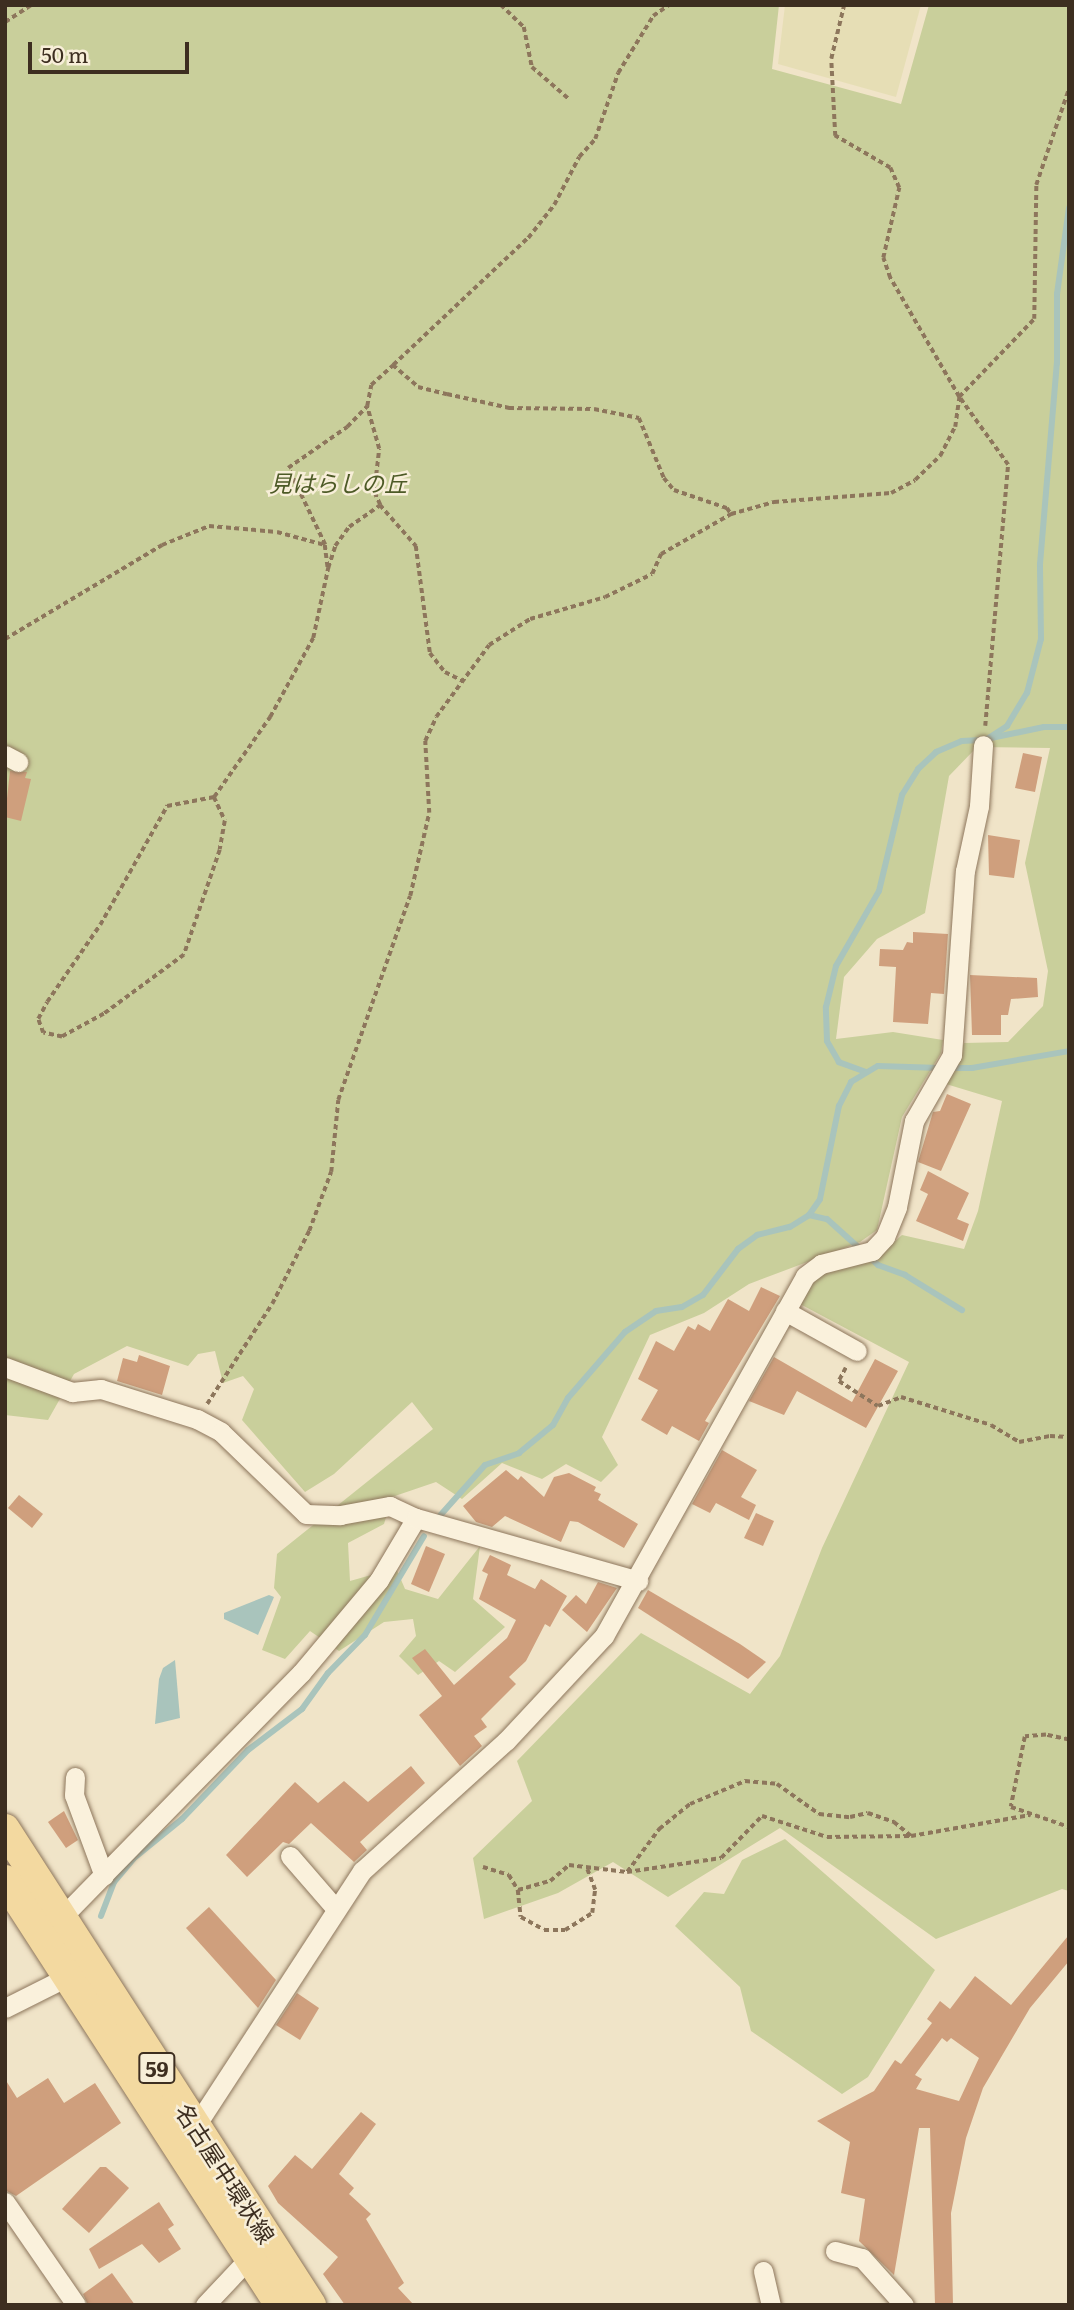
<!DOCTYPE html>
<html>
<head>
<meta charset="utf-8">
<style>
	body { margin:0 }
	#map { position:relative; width:1074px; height:2310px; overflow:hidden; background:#f0e4c8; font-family:Literata,"Noto Sans JP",serif }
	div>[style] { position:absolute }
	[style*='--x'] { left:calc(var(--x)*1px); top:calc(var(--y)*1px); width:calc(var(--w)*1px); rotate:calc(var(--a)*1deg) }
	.farmland>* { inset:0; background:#e6deb5 }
	.green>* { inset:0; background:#c9cf9b }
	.water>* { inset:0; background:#a9c4bc }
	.stream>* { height:6px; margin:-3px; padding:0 3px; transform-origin:3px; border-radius:3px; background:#a9c4bc }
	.building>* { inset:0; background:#cf9f7d }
	.path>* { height:3.5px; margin-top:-1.75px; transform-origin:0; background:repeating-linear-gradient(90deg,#8d765c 0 5px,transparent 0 8.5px) }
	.roads { filter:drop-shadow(0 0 2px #8d765c) drop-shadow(0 0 2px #8d765c) }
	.street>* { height:19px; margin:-9.5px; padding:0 9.5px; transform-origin:9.5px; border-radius:9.5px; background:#faf1dc }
	.primary>* { height:30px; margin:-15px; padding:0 15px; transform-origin:15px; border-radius:15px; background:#f3d9a0 }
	span { translate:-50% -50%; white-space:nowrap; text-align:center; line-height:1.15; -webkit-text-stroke:5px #f7eed8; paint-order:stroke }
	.shield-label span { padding:2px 5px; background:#f7eed8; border:2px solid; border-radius:5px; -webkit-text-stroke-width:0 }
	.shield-label { font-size:21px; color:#3d2e20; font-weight:700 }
	.park-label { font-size:23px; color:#4d5a26; font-style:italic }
	.street-label { font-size:23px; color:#3d2e20 }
	.frame { position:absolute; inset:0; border:7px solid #3d2e20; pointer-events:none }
	.scale { position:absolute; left:28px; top:42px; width:161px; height:32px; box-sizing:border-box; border:4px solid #3d2e20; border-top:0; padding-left:9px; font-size:21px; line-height:24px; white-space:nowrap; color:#3d2e20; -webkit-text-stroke:5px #f7eed8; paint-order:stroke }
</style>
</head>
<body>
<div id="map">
	<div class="farmland">
		<div style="clip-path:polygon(785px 5px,921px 5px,896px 97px,778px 64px)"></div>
	</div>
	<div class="green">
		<div style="clip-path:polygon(5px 5px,779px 5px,772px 69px,901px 104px,929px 5px,1069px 5px,1069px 1891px,1062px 1889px,936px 1939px,780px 1828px,668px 1897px,613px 1862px,558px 1893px,484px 1919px,473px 1858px,532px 1801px,517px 1761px,641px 1633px,750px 1694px,780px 1656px,822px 1548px,909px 1362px,800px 1304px,812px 1282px,825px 1273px,877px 1257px,902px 1235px,964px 1249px,978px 1211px,1002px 1101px,946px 1084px,964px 1043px,1008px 1042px,1043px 1006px,1048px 971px,1025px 863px,1050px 748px,977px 747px,949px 776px,925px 913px,877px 939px,844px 977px,836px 1039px,893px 1032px,943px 1040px,941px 1053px,902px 1117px,877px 1230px,860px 1242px,749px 1284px,704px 1313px,650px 1335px,602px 1437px,618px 1465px,601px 1482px,566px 1464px,542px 1479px,502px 1463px,462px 1499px,436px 1482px,392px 1497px,384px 1524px,348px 1543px,350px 1581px,396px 1568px,405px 1589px,438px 1599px,480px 1546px,473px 1599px,505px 1627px,455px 1672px,439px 1661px,418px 1675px,399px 1656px,416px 1636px,413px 1619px,384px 1622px,339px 1651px,310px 1631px,285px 1659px,262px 1650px,281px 1597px,274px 1588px,277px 1554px,433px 1429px,412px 1402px,334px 1474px,305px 1492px,242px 1420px,254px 1389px,243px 1376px,223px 1383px,215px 1351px,198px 1354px,188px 1366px,127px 1346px,74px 1374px,48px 1420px,5px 1415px)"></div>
		<div style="clip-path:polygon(785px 1839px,935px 1970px,868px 2077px,842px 2094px,751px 2031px,740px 1987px,675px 1926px,704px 1892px,724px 1894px,742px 1860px)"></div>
	</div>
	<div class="water">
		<div style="clip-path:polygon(269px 1595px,274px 1597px,258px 1635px,224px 1619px,224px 1613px)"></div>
		<div style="clip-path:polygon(175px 1660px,180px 1718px,155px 1724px,159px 1679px,163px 1668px)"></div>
	</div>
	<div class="stream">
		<div style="--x:991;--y:738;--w:54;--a:-11.7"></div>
		<div style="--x:1044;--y:727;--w:25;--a:0"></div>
		<div style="--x:987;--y:739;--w:24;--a:-33"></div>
		<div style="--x:1007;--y:726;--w:39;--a:-59"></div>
		<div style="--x:1027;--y:693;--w:56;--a:-75.5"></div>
		<div style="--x:1041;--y:639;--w:75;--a:-90.8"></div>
		<div style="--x:1040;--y:564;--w:202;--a:-85.2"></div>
		<div style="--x:1057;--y:363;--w:69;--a:-90"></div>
		<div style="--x:1057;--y:294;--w:87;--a:-82.1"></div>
		<div style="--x:950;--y:1068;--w:22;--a:0"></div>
		<div style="--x:972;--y:1068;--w:98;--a:-9.9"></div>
		<div style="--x:866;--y:1072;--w:29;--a:-160"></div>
		<div style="--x:839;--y:1062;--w:24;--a:-120"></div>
		<div style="--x:827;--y:1041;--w:34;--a:-92"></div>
		<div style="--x:826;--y:1007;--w:42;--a:-76.3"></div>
		<div style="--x:836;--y:966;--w:86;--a:-60.2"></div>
		<div style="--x:879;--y:891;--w:99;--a:-76.5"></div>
		<div style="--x:902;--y:795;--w:31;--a:-58"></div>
		<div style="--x:918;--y:769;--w:25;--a:-43"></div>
		<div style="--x:936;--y:752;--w:28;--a:-23"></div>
		<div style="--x:962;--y:741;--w:19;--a:-3"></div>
		<div style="--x:809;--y:1215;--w:18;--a:13"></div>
		<div style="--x:827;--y:1219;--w:69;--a:42"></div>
		<div style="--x:878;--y:1265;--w:29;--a:20"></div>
		<div style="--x:905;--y:1275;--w:67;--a:31.6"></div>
		<div style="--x:437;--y:1519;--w:72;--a:-48.4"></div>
		<div style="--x:485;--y:1465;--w:36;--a:-19"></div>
		<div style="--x:519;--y:1453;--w:44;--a:-39.5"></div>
		<div style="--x:553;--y:1425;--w:31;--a:-61"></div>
		<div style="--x:568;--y:1398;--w:87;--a:-49.2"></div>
		<div style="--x:625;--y:1332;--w:37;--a:-34"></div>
		<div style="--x:656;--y:1311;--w:26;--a:-9"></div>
		<div style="--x:682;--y:1307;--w:24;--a:-30"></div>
		<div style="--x:703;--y:1295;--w:58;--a:-52.7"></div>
		<div style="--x:738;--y:1249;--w:24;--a:-36"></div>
		<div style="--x:757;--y:1235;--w:34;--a:-14"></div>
		<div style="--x:790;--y:1227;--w:22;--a:-32"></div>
		<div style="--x:809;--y:1215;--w:19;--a:-55"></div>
		<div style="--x:820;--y:1199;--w:95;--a:-78.5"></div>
		<div style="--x:839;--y:1106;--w:27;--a:-63"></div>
		<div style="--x:851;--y:1082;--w:31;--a:-31"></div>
		<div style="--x:878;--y:1066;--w:62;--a:1.8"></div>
		<div style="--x:101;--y:1916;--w:36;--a:-69"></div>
		<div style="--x:114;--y:1882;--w:30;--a:-50"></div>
		<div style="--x:133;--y:1859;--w:63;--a:-39.2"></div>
		<div style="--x:182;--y:1819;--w:95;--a:-46.3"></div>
		<div style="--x:248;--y:1750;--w:68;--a:-37.2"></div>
		<div style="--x:302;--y:1709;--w:44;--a:-54.2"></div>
		<div style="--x:328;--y:1673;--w:53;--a:-45.8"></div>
		<div style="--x:365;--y:1635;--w:115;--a:-59.2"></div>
	</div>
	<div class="building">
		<div style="clip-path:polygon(1023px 753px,1042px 757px,1035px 792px,1015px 788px)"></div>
		<div style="clip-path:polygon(10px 771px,27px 772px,25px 778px,31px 779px,21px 821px,5px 817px)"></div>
		<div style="clip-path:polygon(988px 835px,1020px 840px,1014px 878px,989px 875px)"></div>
		<div style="clip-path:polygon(913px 932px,948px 934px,944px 994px,931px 993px,928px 1024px,893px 1022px,896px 967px,879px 966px,880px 949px,903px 950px,907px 942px,913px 943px)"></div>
		<div style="clip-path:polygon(970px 975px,1037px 978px,1038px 997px,1011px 999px,1008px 1015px,1001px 1015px,1001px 1035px,972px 1035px)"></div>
		<div style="clip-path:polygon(947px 1094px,971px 1104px,941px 1171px,918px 1162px,933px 1112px,940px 1111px)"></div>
		<div style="clip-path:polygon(928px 1171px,969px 1193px,957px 1219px,969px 1224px,963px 1241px,916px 1221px,928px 1194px,920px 1190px)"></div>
		<div style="clip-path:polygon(761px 1287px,780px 1296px,705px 1421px,709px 1423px,699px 1441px,672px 1426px,667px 1435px,641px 1420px,658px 1390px,638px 1379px,656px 1341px,674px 1351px,688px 1326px,695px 1330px,698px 1324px,710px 1331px,728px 1299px,749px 1311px)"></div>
		<div style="clip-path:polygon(139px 1355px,170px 1366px,162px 1395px,117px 1381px,123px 1358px,137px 1362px)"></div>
		<div style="clip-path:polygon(774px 1357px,852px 1402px,875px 1359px,898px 1371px,866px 1428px,797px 1391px,784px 1415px,749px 1401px)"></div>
		<div style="clip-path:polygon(722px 1450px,757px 1470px,741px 1497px,756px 1505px,749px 1520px,716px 1503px,710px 1513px,692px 1504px)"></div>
		<div style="clip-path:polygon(506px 1470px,518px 1480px,521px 1476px,544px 1497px,554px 1477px,569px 1473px,596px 1487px,594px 1491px,601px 1494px,598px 1500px,638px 1524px,624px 1548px,578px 1522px,570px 1521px,561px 1542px,505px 1516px,492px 1527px,476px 1522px,463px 1506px)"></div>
		<div style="clip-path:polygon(19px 1495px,43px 1514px,32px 1528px,8px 1508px)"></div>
		<div style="clip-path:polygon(756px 1513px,774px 1521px,763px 1546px,744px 1538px)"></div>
		<div style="clip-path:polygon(426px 1546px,445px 1554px,429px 1592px,411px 1584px)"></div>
		<div style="clip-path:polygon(490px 1555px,511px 1565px,507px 1575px,535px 1589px,541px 1579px,567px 1596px,550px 1627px,545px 1624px,526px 1661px,509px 1677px,516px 1684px,481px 1719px,487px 1727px,474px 1736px,482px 1746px,460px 1766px,419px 1715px,442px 1696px,412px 1658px,425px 1649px,454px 1685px,507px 1638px,516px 1620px,479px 1599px,488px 1574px,482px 1571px)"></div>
		<div style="clip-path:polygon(598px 1582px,617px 1588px,587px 1632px,562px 1610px,576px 1595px,586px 1604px)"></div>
		<div style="clip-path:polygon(648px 1590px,740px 1644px,766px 1662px,748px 1679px,638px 1608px)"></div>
		<div style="clip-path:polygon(411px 1766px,425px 1783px,360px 1842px,367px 1850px,354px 1862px,311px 1823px,289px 1844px,283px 1842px,247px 1877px,226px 1855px,295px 1782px,318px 1803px,344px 1781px,368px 1802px)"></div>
		<div style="clip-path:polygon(64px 1811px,78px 1840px,66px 1848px,48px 1822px)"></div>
		<div style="clip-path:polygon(209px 1907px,276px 1980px,258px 2008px,186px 1928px)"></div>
		<div style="clip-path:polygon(evenodd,1068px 1936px,1069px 1961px,1030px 2008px,983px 2088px,966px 2138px,951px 2213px,953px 2305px,935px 2305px,930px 2128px,919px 2128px,894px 2275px,859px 2241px,865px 2199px,841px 2193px,850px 2142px,817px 2121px,874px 2091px,895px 2060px,901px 2064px,932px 2023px,927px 2019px,940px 2001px,950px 2009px,975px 1976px,1011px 2005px,1068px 1936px,942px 2038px,947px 2042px,951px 2038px,979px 2058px,959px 2101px,916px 2089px,922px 2079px,915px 2075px,942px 2038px)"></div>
		<div style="clip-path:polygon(297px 1993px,319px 2008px,300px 2040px,276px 2025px)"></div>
		<div style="clip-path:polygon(48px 2078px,64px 2103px,95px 2083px,121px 2123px,16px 2196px,5px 2190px,5px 2079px,17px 2098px)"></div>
		<div style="clip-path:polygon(361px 2112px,376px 2124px,339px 2174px,354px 2188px,349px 2194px,371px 2214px,366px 2219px,404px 2283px,398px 2288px,414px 2305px,345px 2305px,323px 2274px,338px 2257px,278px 2203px,268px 2186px,295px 2155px,312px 2169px)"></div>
		<div style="clip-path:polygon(100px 2167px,106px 2167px,129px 2188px,89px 2233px,62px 2209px)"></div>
		<div style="clip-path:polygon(159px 2202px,174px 2225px,168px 2229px,181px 2249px,159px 2263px,142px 2244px,99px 2269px,89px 2249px)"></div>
		<div style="clip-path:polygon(112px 2273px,135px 2305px,88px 2305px,83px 2294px)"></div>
	</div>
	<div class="path">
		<div style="--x:501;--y:5;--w:32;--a:44"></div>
		<div style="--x:524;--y:27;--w:41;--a:78.7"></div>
		<div style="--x:532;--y:67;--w:49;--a:40.9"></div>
		<div style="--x:5;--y:22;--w:31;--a:-33"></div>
		<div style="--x:393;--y:365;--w:185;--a:-43.3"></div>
		<div style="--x:528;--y:238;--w:42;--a:-51.8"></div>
		<div style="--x:554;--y:205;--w:54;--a:-62.5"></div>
		<div style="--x:579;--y:157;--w:24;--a:-48"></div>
		<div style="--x:595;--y:139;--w:70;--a:-70.8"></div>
		<div style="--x:618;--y:73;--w:67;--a:-58.4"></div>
		<div style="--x:653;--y:16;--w:19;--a:-35"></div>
		<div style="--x:380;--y:505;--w:55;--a:48.7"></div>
		<div style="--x:416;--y:546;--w:108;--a:82.5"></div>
		<div style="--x:430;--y:653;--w:24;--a:52"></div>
		<div style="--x:445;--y:672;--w:20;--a:27"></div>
		<div style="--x:325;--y:545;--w:23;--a:83"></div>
		<div style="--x:328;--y:568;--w:23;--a:-72"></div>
		<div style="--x:335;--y:546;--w:24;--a:-54"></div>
		<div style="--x:349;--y:527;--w:38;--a:-35"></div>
		<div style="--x:380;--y:505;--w:14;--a:-115"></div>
		<div style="--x:374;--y:492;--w:43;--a:-83.4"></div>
		<div style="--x:379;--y:449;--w:44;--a:-105.9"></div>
		<div style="--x:5;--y:639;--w:183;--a:-30.9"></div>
		<div style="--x:162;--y:545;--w:51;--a:-22"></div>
		<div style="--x:209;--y:526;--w:68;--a:5"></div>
		<div style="--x:277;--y:532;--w:50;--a:15.2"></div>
		<div style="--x:325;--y:545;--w:85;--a:-115.7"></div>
		<div style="--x:288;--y:468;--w:72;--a:-34.8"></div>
		<div style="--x:347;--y:427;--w:29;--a:-46"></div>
		<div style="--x:367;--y:406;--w:21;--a:-79"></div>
		<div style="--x:371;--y:385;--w:30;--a:-42"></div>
		<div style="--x:393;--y:365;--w:33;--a:41"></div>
		<div style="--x:418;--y:387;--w:30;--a:14"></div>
		<div style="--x:447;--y:394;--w:64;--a:12.7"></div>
		<div style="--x:509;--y:408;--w:85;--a:0.7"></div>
		<div style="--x:594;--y:409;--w:46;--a:11.3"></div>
		<div style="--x:639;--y:418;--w:65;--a:67.4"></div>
		<div style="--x:664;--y:478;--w:16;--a:50"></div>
		<div style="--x:674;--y:490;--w:56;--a:18.8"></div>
		<div style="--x:727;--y:508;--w:7;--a:56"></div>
		<div style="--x:731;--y:514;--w:45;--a:-15.6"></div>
		<div style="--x:774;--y:502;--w:117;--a:-4.4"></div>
		<div style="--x:891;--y:493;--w:27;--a:-28"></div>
		<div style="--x:915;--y:480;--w:35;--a:-44"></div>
		<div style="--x:940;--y:456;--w:33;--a:-63"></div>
		<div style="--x:955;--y:427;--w:30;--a:-82"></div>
		<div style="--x:959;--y:397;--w:138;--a:-120.1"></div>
		<div style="--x:890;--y:278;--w:21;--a:-109"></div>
		<div style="--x:883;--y:258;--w:72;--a:-77.1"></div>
		<div style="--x:899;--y:188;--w:22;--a:-114"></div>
		<div style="--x:890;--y:168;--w:64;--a:-149.8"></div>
		<div style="--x:835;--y:136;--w:77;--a:-93"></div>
		<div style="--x:831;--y:59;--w:56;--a:-76.5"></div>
		<div style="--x:985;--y:726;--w:262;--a:-85"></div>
		<div style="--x:1008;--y:465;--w:84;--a:-125.8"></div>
		<div style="--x:959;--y:397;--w:108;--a:-46.1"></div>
		<div style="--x:1034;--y:319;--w:134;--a:-89.1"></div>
		<div style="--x:1036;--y:185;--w:102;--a:-71.2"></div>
		<div style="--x:214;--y:797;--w:26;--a:65"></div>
		<div style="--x:225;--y:821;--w:29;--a:100"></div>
		<div style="--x:220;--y:850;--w:111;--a:108.9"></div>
		<div style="--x:184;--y:955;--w:99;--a:143.6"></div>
		<div style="--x:104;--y:1014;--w:48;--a:151.3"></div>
		<div style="--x:62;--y:1037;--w:19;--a:-168"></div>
		<div style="--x:43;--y:1033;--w:15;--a:-110"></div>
		<div style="--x:38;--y:1019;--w:19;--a:-62"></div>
		<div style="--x:47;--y:1002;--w:93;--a:-55.5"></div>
		<div style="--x:100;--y:925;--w:137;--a:-60.6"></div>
		<div style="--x:167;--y:806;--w:48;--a:-10.8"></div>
		<div style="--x:214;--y:797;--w:98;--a:-55"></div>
		<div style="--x:270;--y:717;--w:90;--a:-61.4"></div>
		<div style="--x:313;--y:638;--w:72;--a:-77.9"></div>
		<div style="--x:846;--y:1368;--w:15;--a:118"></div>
		<div style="--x:839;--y:1381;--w:46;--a:32.7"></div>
		<div style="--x:878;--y:1406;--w:25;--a:-21"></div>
		<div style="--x:901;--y:1397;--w:94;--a:17.3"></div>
		<div style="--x:991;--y:1425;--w:33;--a:31"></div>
		<div style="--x:1019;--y:1442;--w:32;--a:-11"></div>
		<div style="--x:1050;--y:1436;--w:19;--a:3"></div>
		<div style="--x:207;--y:1404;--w:119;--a:-57"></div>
		<div style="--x:272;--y:1304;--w:82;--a:-63.1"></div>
		<div style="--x:309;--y:1231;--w:63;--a:-69.6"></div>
		<div style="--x:331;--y:1172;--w:72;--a:-84.4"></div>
		<div style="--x:338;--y:1100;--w:216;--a:-70.6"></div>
		<div style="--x:410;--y:896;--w:85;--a:-77.1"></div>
		<div style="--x:429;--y:813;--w:72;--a:-93.2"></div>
		<div style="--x:425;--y:741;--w:26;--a:-65"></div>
		<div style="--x:436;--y:717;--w:89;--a:-53.6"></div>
		<div style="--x:489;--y:645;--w:49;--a:-32.4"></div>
		<div style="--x:530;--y:619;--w:78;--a:-16.3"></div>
		<div style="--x:605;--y:597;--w:52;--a:-26.1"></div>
		<div style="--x:652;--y:574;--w:22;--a:-66"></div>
		<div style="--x:661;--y:554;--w:81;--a:-29.7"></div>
		<div style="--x:1069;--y:1740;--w:24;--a:-168"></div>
		<div style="--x:1046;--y:1735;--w:21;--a:175"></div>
		<div style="--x:1025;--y:1737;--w:71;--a:101.3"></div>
		<div style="--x:1011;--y:1807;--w:61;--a:19"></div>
		<div style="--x:483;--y:1867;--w:27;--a:17"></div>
		<div style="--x:509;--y:1875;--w:17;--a:59"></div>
		<div style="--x:518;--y:1890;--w:33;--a:-16"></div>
		<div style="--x:550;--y:1881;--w:25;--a:-40"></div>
		<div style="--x:569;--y:1865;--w:58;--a:6.9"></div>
		<div style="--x:627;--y:1872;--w:95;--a:-8.5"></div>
		<div style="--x:721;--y:1858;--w:59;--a:-45.7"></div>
		<div style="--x:762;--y:1816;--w:68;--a:17.9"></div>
		<div style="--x:827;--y:1837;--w:84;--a:-0.7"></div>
		<div style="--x:911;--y:1836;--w:121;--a:-10"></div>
		<div style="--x:627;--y:1872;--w:54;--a:-53.3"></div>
		<div style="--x:659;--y:1829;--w:40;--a:-39"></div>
		<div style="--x:690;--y:1804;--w:60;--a:-22.7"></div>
		<div style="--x:745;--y:1781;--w:32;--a:5"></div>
		<div style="--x:777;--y:1784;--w:52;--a:35.5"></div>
		<div style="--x:819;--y:1814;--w:31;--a:6"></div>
		<div style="--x:850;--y:1817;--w:18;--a:-13"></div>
		<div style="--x:868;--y:1813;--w:28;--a:19"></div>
		<div style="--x:894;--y:1822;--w:22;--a:39"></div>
		<div style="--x:518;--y:1890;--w:27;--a:84"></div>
		<div style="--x:521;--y:1917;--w:26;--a:29"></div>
		<div style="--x:544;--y:1930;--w:21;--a:0"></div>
		<div style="--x:565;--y:1930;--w:32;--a:-32"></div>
		<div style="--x:592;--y:1913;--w:23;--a:-83"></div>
		<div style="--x:595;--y:1890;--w:22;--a:-111"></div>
	</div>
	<div class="roads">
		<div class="street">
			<div style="--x:5;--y:755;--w:15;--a:28"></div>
			<div style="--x:785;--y:1311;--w:82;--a:29.1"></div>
			<div style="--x:5;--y:1367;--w:72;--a:20.5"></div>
			<div style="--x:72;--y:1392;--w:29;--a:-6"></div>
			<div style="--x:101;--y:1389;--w:101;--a:17.4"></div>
			<div style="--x:197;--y:1419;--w:27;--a:28"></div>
			<div style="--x:221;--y:1432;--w:118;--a:44"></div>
			<div style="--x:306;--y:1514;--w:34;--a:2"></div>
			<div style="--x:340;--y:1515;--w:51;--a:-10.2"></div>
			<div style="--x:390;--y:1506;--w:29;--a:25"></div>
			<div style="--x:75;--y:1777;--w:18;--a:93"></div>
			<div style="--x:74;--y:1795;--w:86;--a:69.7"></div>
			<div style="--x:290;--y:1856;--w:69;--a:49.1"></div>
			<div style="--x:62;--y:1917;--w:342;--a:-45.6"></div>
			<div style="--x:301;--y:1673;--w:121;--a:-50"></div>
			<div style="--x:379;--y:1580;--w:72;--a:-59.2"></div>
			<div style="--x:416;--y:1518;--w:231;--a:15.8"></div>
			<div style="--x:5;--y:2008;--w:69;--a:-26.6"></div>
			<div style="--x:195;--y:2127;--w:306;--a:-56.9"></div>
			<div style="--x:362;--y:1871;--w:194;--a:-42.1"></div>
			<div style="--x:506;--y:1741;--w:144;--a:-47"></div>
			<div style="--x:604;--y:1636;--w:412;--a:-60.8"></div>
			<div style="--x:805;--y:1276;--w:20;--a:-37"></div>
			<div style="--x:821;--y:1264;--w:53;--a:-14.3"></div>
			<div style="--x:872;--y:1251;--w:19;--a:-47"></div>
			<div style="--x:885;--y:1237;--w:32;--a:-68"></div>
			<div style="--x:897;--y:1207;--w:88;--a:-78.8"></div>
			<div style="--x:914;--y:1121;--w:76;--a:-60.1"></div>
			<div style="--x:952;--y:1055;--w:184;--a:-86"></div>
			<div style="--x:965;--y:871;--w:66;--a:-77.8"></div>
			<div style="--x:979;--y:806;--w:61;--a:-86.2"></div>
			<div style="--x:5;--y:2202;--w:125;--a:55.4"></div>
			<div style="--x:835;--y:2251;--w:28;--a:15"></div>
			<div style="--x:862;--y:2258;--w:63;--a:48.2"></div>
			<div style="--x:763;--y:2271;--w:35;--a:77"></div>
			<div style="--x:205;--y:2305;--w:66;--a:-46.8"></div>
		</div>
		<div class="primary">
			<div style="--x:5;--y:1829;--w:566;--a:57.26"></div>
			<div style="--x:5;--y:1880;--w:506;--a:57.09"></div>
		</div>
	</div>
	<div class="shield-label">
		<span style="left:157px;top:2068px">59</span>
	</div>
	<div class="park-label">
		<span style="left:338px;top:482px">見はらしの丘</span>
	</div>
	<div class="street-label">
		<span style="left:226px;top:2173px;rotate:57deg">名古屋中環状線</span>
	</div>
	<div class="frame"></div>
	<div class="scale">50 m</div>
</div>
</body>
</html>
